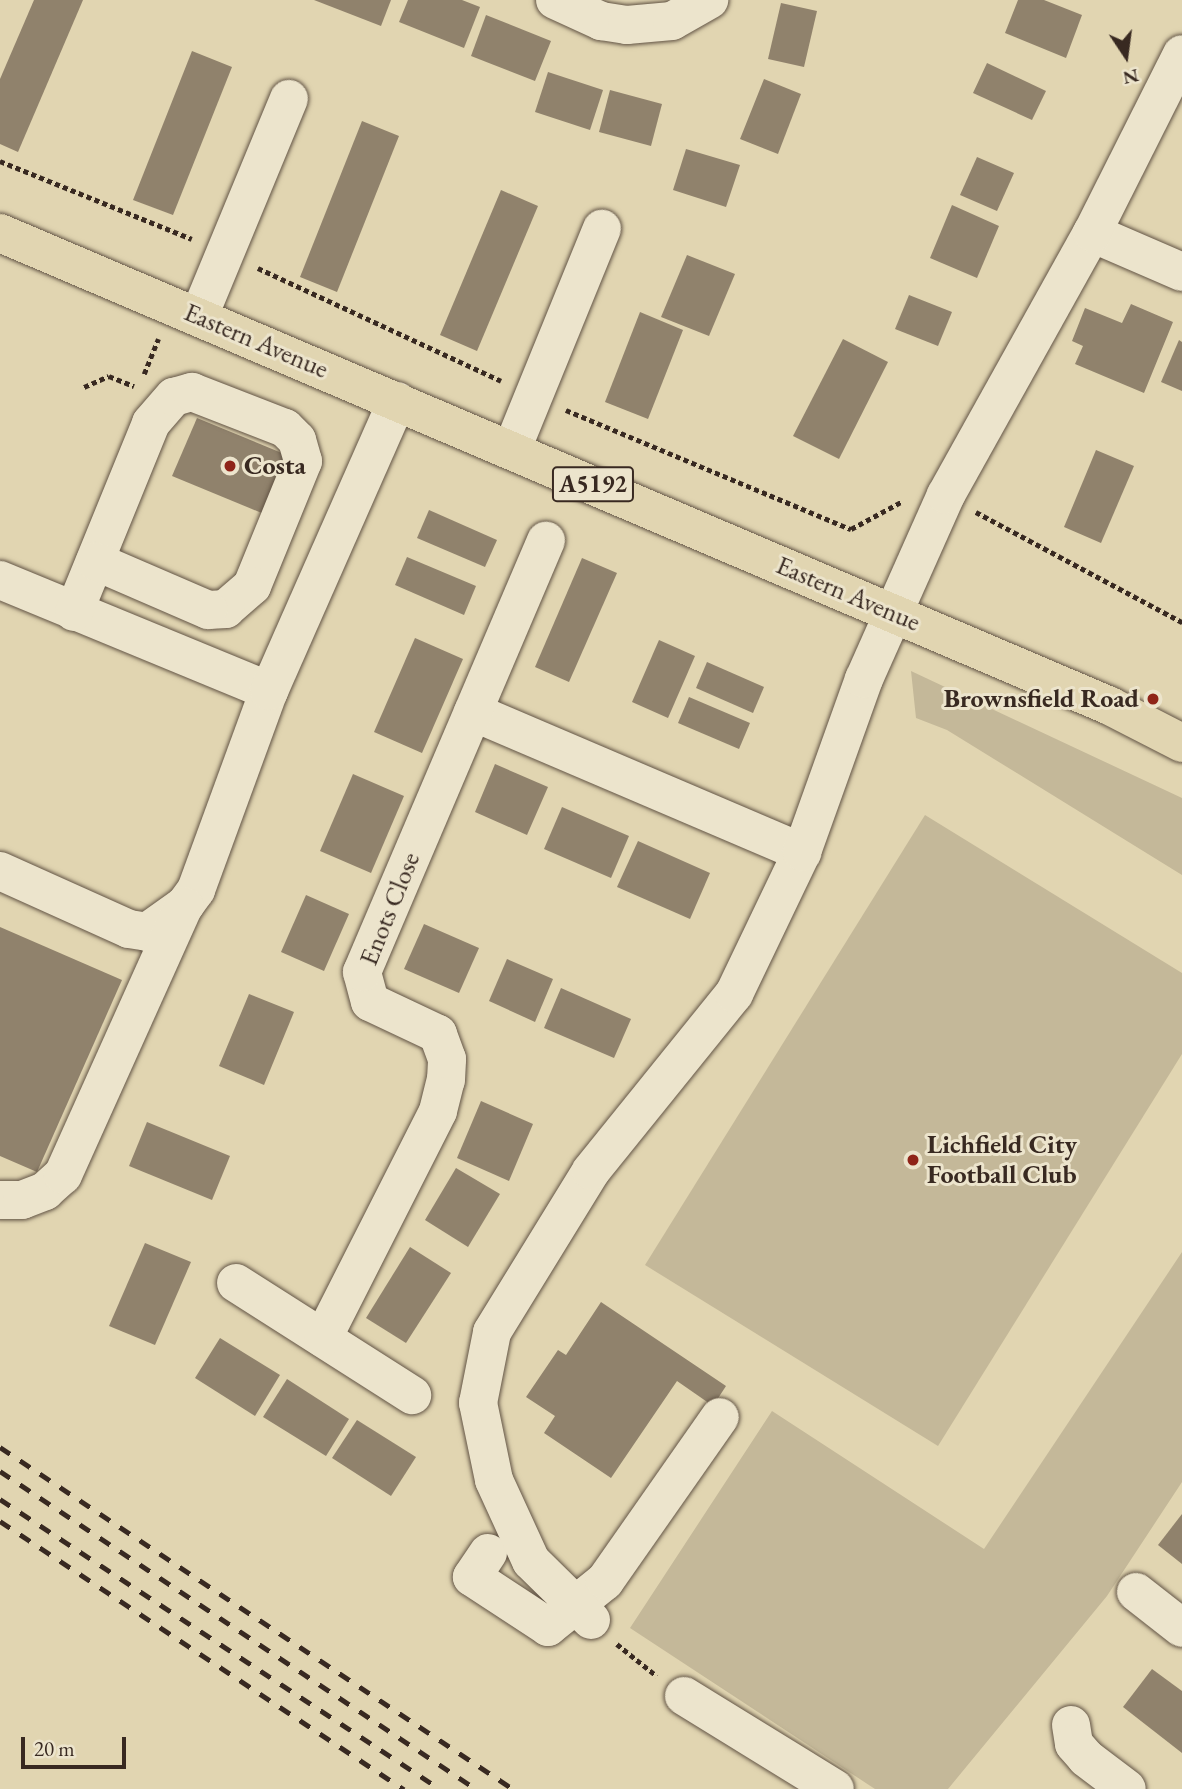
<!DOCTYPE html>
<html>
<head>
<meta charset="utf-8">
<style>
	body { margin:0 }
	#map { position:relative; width:1182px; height:1789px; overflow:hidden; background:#e1d5b1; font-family:"EB Garamond",serif }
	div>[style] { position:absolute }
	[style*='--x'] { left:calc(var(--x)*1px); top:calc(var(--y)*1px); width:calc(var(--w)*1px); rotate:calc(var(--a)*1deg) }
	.green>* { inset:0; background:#c4b899 }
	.building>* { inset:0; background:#90826c }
	.path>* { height:4.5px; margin-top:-2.25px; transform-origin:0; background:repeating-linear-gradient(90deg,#382921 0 5px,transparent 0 8.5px) }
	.roads { filter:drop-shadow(0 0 2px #625445) drop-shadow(0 0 2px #625445) }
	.minor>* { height:38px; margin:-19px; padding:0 19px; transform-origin:19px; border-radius:19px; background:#ece4cc }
	.highway>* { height:38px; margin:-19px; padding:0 19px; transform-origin:19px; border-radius:19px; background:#e1d5b1 }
	.rail>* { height:5px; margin-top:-2.5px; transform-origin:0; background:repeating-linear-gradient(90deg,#382921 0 12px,transparent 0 24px) }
	.dots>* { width:19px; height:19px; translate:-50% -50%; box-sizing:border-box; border:4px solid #ece4cc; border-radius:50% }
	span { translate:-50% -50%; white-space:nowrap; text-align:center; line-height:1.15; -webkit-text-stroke:6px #ece4cc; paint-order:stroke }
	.shield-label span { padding:2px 5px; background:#ece4cc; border:2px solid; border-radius:5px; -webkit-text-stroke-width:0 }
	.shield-label { font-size:24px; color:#382921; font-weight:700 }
	.street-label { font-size:26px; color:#382921 }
	.poi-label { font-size:26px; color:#382921; font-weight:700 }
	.left { translate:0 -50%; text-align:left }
	.right { translate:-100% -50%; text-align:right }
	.north { position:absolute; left:1091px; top:21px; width:70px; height:70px; -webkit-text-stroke:5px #ece4cc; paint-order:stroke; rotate:167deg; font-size:19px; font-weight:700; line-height:28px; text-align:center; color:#382921 }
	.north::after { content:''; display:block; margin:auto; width:24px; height:32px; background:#382921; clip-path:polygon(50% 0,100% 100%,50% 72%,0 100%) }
	.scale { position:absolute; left:21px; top:1737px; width:105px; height:32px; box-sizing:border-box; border:4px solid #382921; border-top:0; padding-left:9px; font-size:21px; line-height:24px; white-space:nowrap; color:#382921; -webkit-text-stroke:5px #ece4cc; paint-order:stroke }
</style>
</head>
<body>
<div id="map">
	<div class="green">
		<div style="clip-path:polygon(911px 671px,1182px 798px,1182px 875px,947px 730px,916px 718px)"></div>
		<div style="clip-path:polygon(925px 815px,1182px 973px,1182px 1054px,938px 1446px,645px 1265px)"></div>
		<div style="clip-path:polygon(1182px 1252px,1182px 1482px,1107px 1596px,948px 1789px,875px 1789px,630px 1628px,772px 1411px,984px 1549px)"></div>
	</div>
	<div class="building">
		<div style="clip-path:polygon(34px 0,83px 0,18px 152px,0 144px,0 79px)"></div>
		<div style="clip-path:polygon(314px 0,391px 0,381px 26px)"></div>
		<div style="clip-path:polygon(408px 0,462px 0,480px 7px,464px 48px,399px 22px)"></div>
		<div style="clip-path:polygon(1018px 0,1044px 0,1082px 15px,1066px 58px,1005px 33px)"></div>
		<div style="clip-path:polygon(781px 3px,817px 11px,804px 67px,768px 59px)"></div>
		<div style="clip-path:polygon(486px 15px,551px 41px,535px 81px,471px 56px)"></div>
		<div style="clip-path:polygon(192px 51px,232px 67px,173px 215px,133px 200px)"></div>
		<div style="clip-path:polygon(987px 63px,1046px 91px,1032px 120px,973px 93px)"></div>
		<div style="clip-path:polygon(548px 72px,603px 90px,590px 130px,535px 112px)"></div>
		<div style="clip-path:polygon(764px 79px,801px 94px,778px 154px,740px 139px)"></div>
		<div style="clip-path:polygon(610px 90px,662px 104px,651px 146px,599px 132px)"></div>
		<div style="clip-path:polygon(362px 121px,399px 136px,337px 292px,300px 277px)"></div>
		<div style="clip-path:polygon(686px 149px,740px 165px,726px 207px,673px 190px)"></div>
		<div style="clip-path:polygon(977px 157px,1014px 173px,997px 211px,960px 195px)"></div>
		<div style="clip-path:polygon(501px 190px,538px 206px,477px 351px,440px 335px)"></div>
		<div style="clip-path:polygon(952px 205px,999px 226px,977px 278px,930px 258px)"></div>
		<div style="clip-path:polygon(687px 255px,735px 274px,709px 336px,661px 317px)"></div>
		<div style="clip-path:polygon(909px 295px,952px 312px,938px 346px,895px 329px)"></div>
		<div style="clip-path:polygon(1131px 304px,1173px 322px,1144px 393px,1075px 364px,1083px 346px,1072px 341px,1085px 308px,1122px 323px)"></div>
		<div style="clip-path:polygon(640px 312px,683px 330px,648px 419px,605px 402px)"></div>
		<div style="clip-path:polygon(843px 339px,888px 362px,839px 459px,793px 436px)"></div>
		<div style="clip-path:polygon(1179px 340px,1182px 342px,1182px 391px,1161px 382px)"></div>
		<div style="clip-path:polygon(197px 418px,289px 456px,264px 514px,172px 476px)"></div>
		<div style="clip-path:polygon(1096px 450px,1134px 466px,1101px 543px,1064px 527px)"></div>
		<div style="clip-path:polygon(429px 510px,497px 540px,485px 567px,417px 538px)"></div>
		<div style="clip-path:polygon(407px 557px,476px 586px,464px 615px,395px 585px)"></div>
		<div style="clip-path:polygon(582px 558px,617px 573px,569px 682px,535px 667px)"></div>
		<div style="clip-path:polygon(415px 638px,463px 659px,422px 753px,374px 732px)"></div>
		<div style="clip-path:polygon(659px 640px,695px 656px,668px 718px,632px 702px)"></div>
		<div style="clip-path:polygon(707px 662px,764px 687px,753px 713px,696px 688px)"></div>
		<div style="clip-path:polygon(689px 697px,750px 723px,739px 749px,678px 723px)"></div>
		<div style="clip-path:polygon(495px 764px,548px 787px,527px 835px,475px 812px)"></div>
		<div style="clip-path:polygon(353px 774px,404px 796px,371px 873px,320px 851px)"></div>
		<div style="clip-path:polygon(562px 807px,629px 836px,611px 878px,544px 849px)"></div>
		<div style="clip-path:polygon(638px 841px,710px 873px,690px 919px,617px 887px)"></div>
		<div style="clip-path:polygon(306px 895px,349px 914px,324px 971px,281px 952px)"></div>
		<div style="clip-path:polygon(424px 924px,479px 948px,459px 993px,404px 969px)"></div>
		<div style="clip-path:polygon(0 927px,122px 980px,37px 1172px,0 1156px)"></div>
		<div style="clip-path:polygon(507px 959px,553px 979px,535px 1022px,489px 1001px)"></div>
		<div style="clip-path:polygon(561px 988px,631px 1019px,614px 1058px,544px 1028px)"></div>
		<div style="clip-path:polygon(249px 994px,294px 1012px,264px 1085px,219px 1066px)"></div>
		<div style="clip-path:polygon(481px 1101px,533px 1124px,509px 1181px,457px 1158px)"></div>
		<div style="clip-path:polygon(147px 1122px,230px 1156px,212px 1200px,129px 1166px)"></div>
		<div style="clip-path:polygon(456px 1168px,500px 1194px,468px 1247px,425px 1220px)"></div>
		<div style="clip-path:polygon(145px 1243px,191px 1262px,155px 1345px,109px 1326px)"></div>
		<div style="clip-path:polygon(410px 1247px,451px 1273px,406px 1343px,366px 1318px)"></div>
		<div style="clip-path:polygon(601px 1302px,726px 1386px,713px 1406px,677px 1381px,611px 1478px,544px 1433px,555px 1416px,526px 1397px,558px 1350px,566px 1355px)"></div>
		<div style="clip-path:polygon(220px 1338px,280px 1375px,255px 1416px,195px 1378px)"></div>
		<div style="clip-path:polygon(287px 1379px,349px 1419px,326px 1456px,263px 1417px)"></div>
		<div style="clip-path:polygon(357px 1420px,416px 1457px,391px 1496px,332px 1458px)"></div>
		<div style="clip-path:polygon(1182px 1514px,1182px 1564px,1158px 1545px)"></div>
		<div style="clip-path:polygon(1152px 1669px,1182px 1691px,1182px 1753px,1123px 1707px)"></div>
	</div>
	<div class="path">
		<div style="--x:0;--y:161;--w:207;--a:22.1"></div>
		<div style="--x:258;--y:268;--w:268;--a:24.9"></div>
		<div style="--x:144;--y:374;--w:38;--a:-68"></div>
		<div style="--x:84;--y:387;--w:27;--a:-24"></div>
		<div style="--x:109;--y:376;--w:27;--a:22"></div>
		<div style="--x:566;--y:410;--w:309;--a:22.7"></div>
		<div style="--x:851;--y:529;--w:57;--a:-28.4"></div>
		<div style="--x:976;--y:512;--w:234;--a:28.1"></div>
		<div style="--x:617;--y:1644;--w:51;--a:38.7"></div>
	</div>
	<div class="roads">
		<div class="minor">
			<div style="--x:555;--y:0;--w:51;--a:24.5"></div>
			<div style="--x:601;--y:21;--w:26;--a:9"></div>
			<div style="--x:627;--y:25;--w:45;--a:-5.1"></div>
			<div style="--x:672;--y:21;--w:43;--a:-29.6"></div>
			<div style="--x:1092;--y:233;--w:98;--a:23.4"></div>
			<div style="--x:199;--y:316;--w:235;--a:-67.5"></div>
			<div style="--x:512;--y:449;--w:238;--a:-67.8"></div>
			<div style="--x:0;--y:580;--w:291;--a:22.4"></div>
			<div style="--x:74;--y:612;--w:204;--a:-67.8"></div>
			<div style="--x:151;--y:423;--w:35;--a:-49"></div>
			<div style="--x:174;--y:397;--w:19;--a:-16"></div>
			<div style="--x:192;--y:392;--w:100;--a:21.2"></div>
			<div style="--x:285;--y:428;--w:17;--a:45"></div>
			<div style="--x:297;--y:440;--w:22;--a:74"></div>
			<div style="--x:303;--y:461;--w:135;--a:112.2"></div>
			<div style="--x:252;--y:586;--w:35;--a:139"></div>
			<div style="--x:226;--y:609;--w:18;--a:177"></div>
			<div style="--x:208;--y:610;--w:123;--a:-156.6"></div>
			<div style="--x:473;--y:712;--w:358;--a:23.1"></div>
			<div style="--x:0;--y:871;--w:141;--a:24.2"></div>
			<div style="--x:129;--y:929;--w:18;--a:9"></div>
			<div style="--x:147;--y:932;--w:47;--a:-35.4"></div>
			<div style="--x:185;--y:905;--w:19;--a:-54"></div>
			<div style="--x:196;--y:890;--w:212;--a:-69.9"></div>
			<div style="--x:269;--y:691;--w:317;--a:-66.2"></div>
			<div style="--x:0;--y:1200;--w:22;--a:0"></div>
			<div style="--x:22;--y:1200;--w:25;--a:-21"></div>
			<div style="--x:45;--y:1191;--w:24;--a:-42"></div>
			<div style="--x:63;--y:1175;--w:295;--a:-65.8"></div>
			<div style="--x:236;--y:1283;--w:209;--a:32.5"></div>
			<div style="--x:323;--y:1338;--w:254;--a:-63.1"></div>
			<div style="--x:438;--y:1111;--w:32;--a:-76"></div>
			<div style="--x:446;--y:1080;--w:21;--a:-87"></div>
			<div style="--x:447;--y:1059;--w:27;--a:-110"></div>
			<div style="--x:438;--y:1034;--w:75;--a:-154.8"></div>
			<div style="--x:370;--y:1002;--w:31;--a:-105"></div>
			<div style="--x:362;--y:972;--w:469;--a:-66.9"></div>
			<div style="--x:488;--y:1553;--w:29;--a:124"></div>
			<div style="--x:472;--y:1577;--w:91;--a:33.3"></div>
			<div style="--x:548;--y:1627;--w:73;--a:-38.9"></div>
			<div style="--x:605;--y:1581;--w:200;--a:-55"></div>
			<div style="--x:1136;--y:1592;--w:58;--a:38"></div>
			<div style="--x:591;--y:1620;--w:84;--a:-135.5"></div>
			<div style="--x:531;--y:1561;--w:89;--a:-114.6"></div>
			<div style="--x:494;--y:1480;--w:79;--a:-101.7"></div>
			<div style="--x:478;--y:1403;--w:72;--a:-78.8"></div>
			<div style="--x:492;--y:1332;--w:189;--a:-58.4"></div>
			<div style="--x:591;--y:1171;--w:228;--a:-51.1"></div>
			<div style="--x:734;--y:994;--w:157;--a:-64.4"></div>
			<div style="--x:802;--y:852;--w:184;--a:-70.3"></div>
			<div style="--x:864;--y:679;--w:201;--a:-66"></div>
			<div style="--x:946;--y:495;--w:300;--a:-60.9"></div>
			<div style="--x:1092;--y:233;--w:200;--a:-63.3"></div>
			<div style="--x:684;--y:1696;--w:177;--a:31.6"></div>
			<div style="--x:1071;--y:1725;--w:19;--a:81"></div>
			<div style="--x:1074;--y:1744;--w:18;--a:49"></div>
			<div style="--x:1086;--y:1758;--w:51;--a:37.1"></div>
		</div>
		<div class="highway">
			<div style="--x:0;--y:233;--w:1207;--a:23.08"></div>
			<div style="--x:1110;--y:706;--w:81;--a:27.2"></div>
		</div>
	</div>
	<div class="rail">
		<div style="--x:0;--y:1447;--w:617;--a:33.69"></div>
		<div style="--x:0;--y:1471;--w:572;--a:33.75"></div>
		<div style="--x:0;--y:1499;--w:527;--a:33.39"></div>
		<div style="--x:0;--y:1521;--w:485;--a:33.6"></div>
	</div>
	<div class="dots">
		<div style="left:230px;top:466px;background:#8f2418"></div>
		<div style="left:1153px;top:699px;background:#8f2418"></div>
		<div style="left:913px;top:1160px;background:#8f2418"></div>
	</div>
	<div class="shield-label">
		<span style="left:593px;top:484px">A5192</span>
	</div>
	<div class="street-label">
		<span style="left:256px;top:341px;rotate:23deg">Eastern Avenue</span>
		<span style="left:848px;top:594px;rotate:23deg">Eastern Avenue</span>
		<span style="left:390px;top:909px;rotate:-68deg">Enots Close</span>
	</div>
	<div class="poi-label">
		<span class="left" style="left:244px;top:466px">Costa</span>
		<span class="right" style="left:1139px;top:699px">Brownsfield Road</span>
		<span class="left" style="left:927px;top:1160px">Lichfield City<br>Football Club</span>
	</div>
	<div class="north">N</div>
	<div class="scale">20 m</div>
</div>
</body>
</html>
